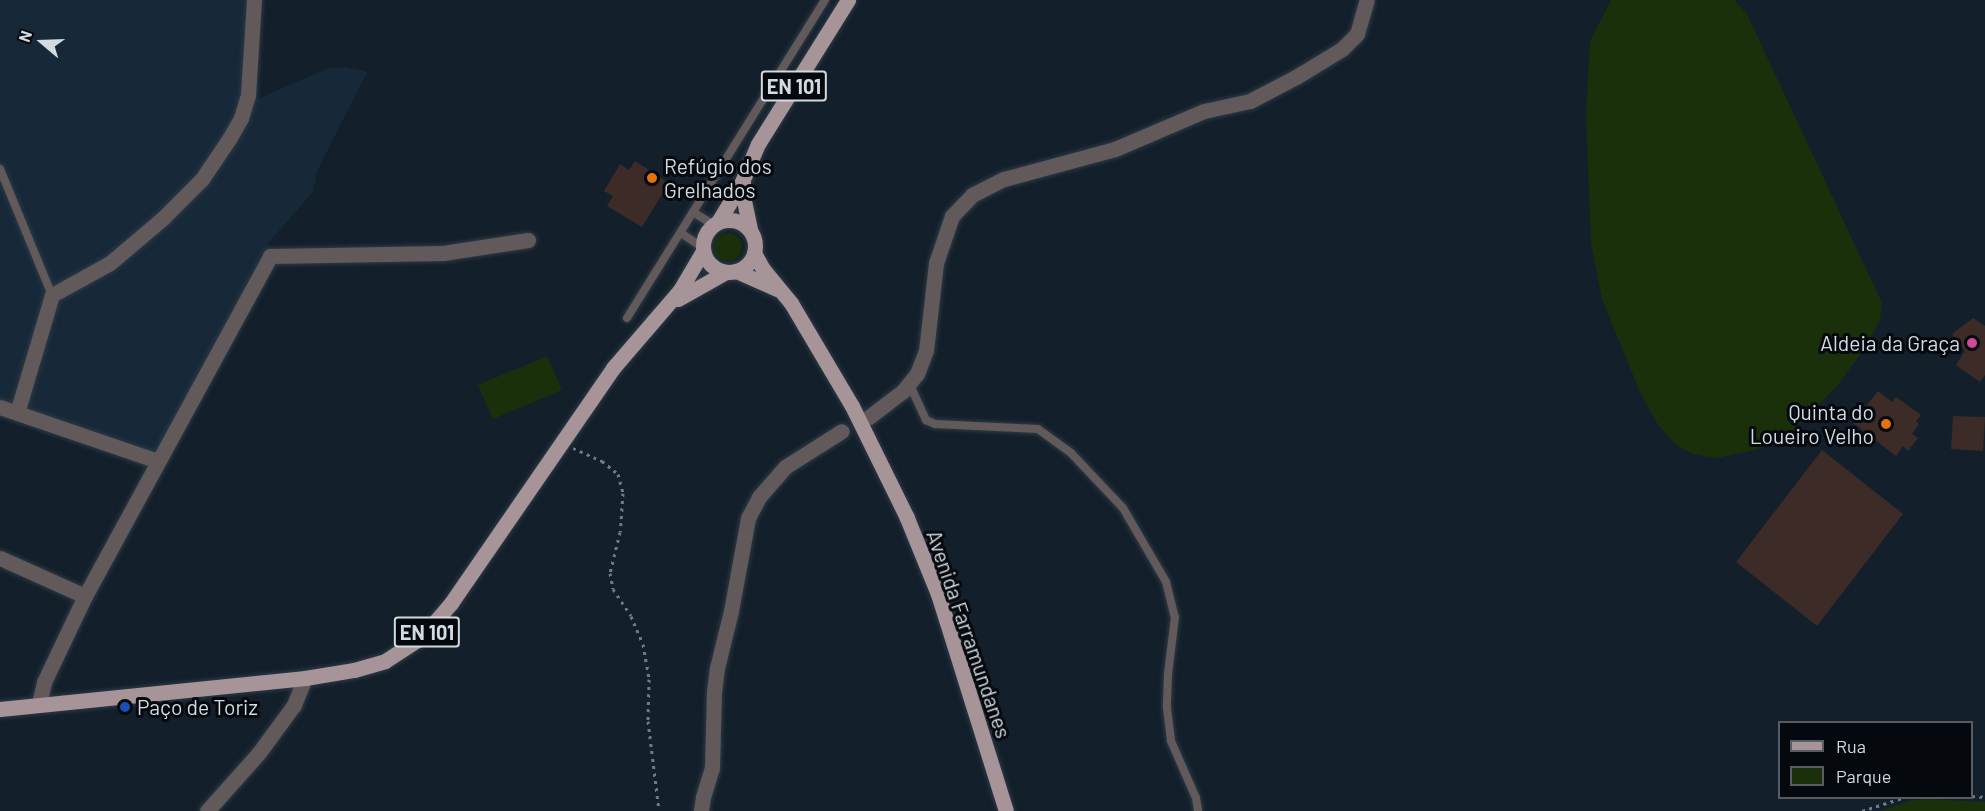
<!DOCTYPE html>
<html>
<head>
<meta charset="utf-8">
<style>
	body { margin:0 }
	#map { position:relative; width:1985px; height:811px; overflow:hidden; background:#13202b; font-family:Barlow,sans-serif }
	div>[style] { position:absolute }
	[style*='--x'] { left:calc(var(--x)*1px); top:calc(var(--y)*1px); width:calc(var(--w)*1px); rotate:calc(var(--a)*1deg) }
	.built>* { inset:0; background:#172939 }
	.green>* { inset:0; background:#19300a }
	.round { border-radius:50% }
	.building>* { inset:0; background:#3d2b27 }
	.path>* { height:3px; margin-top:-1.5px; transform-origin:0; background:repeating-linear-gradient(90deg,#717b85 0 3px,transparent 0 7.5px) }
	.roads { filter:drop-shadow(0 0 2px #2e3a45) drop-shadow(0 0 2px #2e3a45) }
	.lane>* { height:8px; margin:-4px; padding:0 4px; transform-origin:4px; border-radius:4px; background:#62595b }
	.street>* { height:15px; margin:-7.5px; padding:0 7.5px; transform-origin:7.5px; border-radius:7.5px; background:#62595b }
	.primary>* { height:15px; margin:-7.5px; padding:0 7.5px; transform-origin:7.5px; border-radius:7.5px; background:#a79498 }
	.primary>.ring { margin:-7.5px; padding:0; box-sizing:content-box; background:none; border:15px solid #a79498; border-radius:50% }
	.dots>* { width:16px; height:16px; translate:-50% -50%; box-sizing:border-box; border:3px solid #05090e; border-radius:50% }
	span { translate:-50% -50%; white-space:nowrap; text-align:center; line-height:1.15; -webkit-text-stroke:6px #05090e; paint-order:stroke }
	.shield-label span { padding:2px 4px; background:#05090e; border:2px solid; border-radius:4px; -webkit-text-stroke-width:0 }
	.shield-label { font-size:20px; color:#d2dae2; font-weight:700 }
	.poi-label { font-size:21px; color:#d2dae2 }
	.left { translate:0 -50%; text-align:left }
	.right { translate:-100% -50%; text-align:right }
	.street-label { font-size:21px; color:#d2dae2 }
	.legend { position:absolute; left:1778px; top:721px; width:195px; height:78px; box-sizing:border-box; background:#05090e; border:2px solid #575d63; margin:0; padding:8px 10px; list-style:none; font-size:18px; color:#d2dae2 }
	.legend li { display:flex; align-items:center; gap:12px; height:30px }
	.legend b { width:30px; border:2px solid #575d63 }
	.north { position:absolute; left:12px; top:12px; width:60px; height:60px; -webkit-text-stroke:4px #05090e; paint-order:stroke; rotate:289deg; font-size:16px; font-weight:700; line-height:24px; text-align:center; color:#d2dae2 }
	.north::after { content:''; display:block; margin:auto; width:21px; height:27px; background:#d2dae2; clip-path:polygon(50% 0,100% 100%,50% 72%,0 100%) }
</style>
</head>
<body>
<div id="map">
	<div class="built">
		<div style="clip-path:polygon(0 0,256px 0,251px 102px,326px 69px,345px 67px,367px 72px,317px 171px,313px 192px,269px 242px,268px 258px,161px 457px,0 402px)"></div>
	</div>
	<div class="green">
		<div style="clip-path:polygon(1611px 0,1734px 0,1740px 6px,1747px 14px,1882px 303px,1880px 320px,1867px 345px,1838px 385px,1790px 434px,1759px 449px,1717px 458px,1692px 454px,1675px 444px,1658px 425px,1639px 390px,1602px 299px,1591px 244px,1586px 113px,1590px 41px)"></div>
		<div class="round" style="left:714px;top:233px;width:28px;height:28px"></div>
		<div style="clip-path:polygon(547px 356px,562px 390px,493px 419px,478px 385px)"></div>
		<div style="clip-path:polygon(1926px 799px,1985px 802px,1985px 811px,1880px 811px,1913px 800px)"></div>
	</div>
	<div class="building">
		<div style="clip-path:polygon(635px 161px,669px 183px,642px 227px,607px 206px,613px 196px,604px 191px,620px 164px,629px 170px)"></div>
		<div style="clip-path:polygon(1973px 318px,1985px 326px,1985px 375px,1980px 382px,1956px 365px,1965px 351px,1952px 334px)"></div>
		<div style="clip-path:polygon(1878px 391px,1892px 402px,1896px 397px,1921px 415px,1916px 421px,1919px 424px,1912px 434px,1918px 438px,1908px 451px,1903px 446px,1896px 456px,1853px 423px)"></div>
		<div style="clip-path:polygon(1953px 416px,1985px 417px,1983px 451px,1951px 449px)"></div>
		<div style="clip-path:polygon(1822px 450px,1903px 514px,1817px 626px,1736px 562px)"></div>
	</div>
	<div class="path">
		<div style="--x:573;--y:448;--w:32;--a:24"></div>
		<div style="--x:602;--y:461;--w:21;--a:39"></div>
		<div style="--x:618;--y:474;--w:20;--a:75"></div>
		<div style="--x:623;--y:493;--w:39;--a:94"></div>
		<div style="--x:620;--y:532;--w:42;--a:103.7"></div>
		<div style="--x:610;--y:573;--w:16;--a:79"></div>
		<div style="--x:613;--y:589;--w:32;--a:56"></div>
		<div style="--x:631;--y:616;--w:30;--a:67"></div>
		<div style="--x:643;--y:644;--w:36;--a:80"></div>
		<div style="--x:649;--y:679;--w:42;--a:91.4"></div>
		<div style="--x:648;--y:721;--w:91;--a:83"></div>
		<div style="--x:1972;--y:796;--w:13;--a:4"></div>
		<div style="--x:1862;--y:811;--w:42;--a:-18"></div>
	</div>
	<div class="roads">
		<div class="lane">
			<div style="--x:0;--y:169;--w:136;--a:67.6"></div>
			<div style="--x:693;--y:212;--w:25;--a:32"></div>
			<div style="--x:681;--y:233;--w:27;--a:34"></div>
			<div style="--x:627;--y:318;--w:375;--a:-58.1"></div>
			<div style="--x:909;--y:383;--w:41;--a:65.3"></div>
			<div style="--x:926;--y:420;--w:10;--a:24"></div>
			<div style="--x:935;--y:424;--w:103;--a:2.8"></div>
			<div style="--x:1038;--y:429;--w:41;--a:36"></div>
			<div style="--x:1071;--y:453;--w:76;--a:46.6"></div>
			<div style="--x:1123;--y:508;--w:86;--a:59.8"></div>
			<div style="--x:1166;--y:582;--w:36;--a:76"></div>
			<div style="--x:1175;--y:617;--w:57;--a:97"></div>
			<div style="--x:1168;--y:674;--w:34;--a:92"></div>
			<div style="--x:1167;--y:708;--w:33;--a:83"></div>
			<div style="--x:1171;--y:741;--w:62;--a:66.3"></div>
			<div style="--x:1196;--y:798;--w:13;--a:81"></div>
		</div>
		<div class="street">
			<div style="--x:0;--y:407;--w:167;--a:18.9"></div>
			<div style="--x:17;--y:413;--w:123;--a:-73.5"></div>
			<div style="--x:52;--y:295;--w:66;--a:-28.9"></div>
			<div style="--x:110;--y:263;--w:70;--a:-40.3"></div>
			<div style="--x:163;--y:218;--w:55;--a:-45"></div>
			<div style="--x:202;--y:179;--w:48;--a:-56"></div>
			<div style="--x:229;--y:139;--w:24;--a:-60"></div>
			<div style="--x:241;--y:118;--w:24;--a:-73"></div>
			<div style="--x:248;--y:95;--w:95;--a:-86.4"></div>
			<div style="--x:869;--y:417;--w:43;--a:-37.4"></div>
			<div style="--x:903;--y:391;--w:22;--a:-51"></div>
			<div style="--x:917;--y:374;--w:25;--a:-69"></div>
			<div style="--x:926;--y:351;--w:89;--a:-83.5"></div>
			<div style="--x:936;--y:263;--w:50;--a:-71.2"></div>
			<div style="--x:952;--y:216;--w:29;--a:-46"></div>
			<div style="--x:972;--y:195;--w:36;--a:-27"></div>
			<div style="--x:1004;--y:179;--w:115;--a:-15.1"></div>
			<div style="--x:1115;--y:149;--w:97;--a:-23.1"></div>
			<div style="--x:1204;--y:111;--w:47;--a:-12.3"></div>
			<div style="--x:1250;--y:101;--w:52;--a:-27.6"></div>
			<div style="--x:1296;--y:77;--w:54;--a:-31.3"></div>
			<div style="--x:1342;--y:49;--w:21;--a:-45"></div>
			<div style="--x:1357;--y:34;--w:35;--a:-74"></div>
			<div style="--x:0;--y:558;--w:93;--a:24.1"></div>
			<div style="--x:39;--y:704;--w:23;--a:-77"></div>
			<div style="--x:44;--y:682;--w:95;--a:-64.5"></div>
			<div style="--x:85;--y:596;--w:387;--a:-61.4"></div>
			<div style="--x:270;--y:256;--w:173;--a:-1"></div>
			<div style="--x:443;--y:253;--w:86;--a:-8.7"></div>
			<div style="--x:207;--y:811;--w:76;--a:-48.2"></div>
			<div style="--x:258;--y:754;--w:61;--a:-53.7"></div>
			<div style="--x:294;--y:705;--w:29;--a:-68"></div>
			<div style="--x:701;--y:811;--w:14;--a:-82"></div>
			<div style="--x:703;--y:797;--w:30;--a:-73"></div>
			<div style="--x:712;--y:768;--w:76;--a:-88.5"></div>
			<div style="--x:714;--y:692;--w:24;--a:-83"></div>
			<div style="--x:717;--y:668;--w:59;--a:-76.2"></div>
			<div style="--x:731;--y:611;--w:95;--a:-79.6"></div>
			<div style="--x:748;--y:518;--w:24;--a:-62"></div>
			<div style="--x:759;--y:497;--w:40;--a:-49"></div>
			<div style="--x:785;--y:467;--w:67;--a:-32.3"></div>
		</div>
		<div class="primary">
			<div style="--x:743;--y:183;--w:13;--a:90"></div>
			<div style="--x:743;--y:196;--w:35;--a:78"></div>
			<div class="ring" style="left:703px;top:220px;width:37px;height:37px"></div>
			<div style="--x:718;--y:222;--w:44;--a:-58.8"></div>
			<div style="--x:741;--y:184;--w:43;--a:-67"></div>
			<div style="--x:758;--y:144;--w:170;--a:-58"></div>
			<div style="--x:754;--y:253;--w:18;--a:61"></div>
			<div style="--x:763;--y:269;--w:44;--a:50.5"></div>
			<div style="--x:791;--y:303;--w:120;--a:59.4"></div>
			<div style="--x:852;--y:406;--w:125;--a:63.8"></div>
			<div style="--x:907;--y:518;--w:82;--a:67.8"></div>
			<div style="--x:938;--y:594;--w:227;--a:72.6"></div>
			<div style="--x:736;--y:271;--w:45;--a:23.7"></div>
			<div style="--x:678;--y:299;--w:55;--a:-29.4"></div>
			<div style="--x:0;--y:709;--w:307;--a:-5.8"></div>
			<div style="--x:305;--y:678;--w:50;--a:-9.3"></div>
			<div style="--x:354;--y:670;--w:32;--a:-16"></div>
			<div style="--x:385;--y:661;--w:44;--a:-33"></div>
			<div style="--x:422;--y:637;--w:45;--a:-49.5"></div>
			<div style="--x:451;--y:603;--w:285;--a:-55.4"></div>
			<div style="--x:613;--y:368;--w:103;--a:-49.3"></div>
			<div style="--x:680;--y:290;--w:45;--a:-59.5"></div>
		</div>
	</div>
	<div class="dots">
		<div style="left:652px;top:178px;background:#e8710a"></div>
		<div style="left:1972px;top:343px;background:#d1479c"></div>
		<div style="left:1886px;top:424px;background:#e8710a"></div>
		<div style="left:125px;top:707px;background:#1a4fb4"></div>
	</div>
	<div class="shield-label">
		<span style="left:794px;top:86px">EN 101</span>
		<span style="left:427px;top:632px">EN 101</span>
	</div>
	<div class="poi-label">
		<span class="left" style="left:664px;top:178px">Refúgio dos<br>Grelhados</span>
		<span class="right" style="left:1960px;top:343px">Aldeia da Graça</span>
		<span class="right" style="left:1874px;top:424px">Quinta do<br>Loueiro Velho</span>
		<span class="left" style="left:137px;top:707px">Paço de Toriz</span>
	</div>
	<div class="street-label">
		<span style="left:969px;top:634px;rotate:71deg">Avenida Farramundanes</span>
	</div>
	<ul class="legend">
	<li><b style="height:8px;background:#a79498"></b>Rua</li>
	<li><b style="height:16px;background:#19300a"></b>Parque</li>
	</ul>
	<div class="north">N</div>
</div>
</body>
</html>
